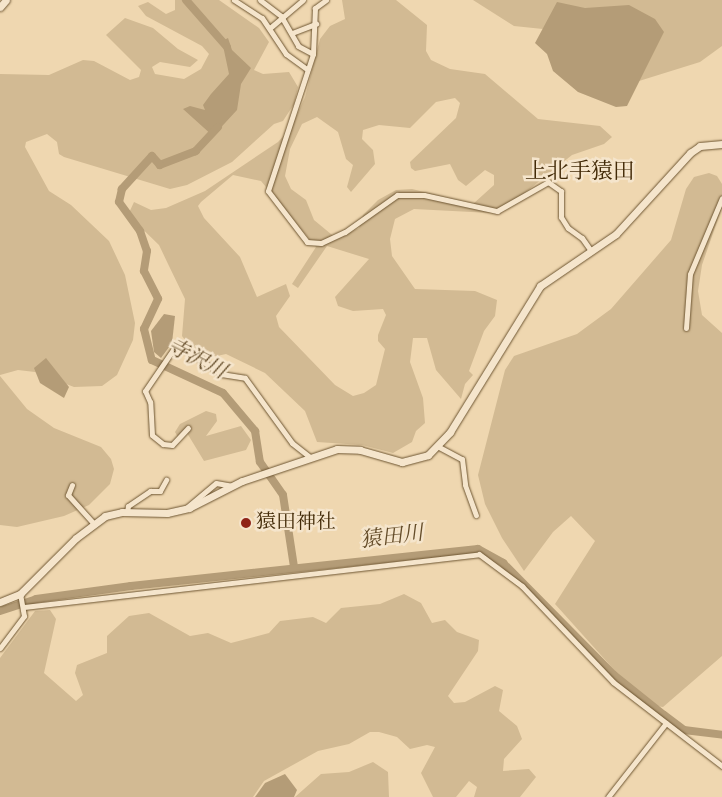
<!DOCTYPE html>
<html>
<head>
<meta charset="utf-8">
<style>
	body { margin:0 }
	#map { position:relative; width:722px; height:797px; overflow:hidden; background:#efd7b0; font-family:"Old Standard TT","Noto Serif JP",serif }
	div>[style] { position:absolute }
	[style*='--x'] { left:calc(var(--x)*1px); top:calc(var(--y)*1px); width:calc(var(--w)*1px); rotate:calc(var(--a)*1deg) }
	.green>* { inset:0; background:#d2ba93 }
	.water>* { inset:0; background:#b49c77 }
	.river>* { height:8px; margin:-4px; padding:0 4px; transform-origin:4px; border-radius:4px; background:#b49c77 }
	.roads { filter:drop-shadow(0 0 1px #6d5531) drop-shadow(0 0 1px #6d5531) }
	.street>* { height:5px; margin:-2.5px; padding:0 2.5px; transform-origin:2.5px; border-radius:2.5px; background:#f5e5cc }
	.secondary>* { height:7px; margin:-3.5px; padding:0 3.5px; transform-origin:3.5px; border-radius:3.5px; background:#f5e5cc }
	.dots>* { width:14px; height:14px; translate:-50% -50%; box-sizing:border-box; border:2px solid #f5e5cc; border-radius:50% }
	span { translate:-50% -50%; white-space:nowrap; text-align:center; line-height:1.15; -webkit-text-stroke:5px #f5e5cc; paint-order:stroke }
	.poi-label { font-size:20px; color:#422a07 }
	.left { translate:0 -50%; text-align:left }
	.water-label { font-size:21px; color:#644c29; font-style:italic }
	.quarter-label { font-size:22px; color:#422a07 }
</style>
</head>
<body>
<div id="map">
	<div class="green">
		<div style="clip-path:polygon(175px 0,219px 0,259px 28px,269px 42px,254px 70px,263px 74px,289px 72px,298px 87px,294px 104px,283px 121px,274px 124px,232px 162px,187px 185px,170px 189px,64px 157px,59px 154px,57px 142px,47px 134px,26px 142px,25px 147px,49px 191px,71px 205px,109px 241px,125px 275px,135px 323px,133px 340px,117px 375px,102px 386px,74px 387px,35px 372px,18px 370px,0 375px,0 74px,49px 75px,83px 60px,94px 61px,130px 80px,139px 77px,141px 70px,106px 35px,125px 18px,153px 28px,178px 49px,198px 60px,190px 67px,160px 62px,152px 67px,155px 74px,184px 79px,201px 69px,209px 54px,202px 46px,146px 16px,138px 6px,148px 2px,166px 14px,175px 10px)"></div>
		<div style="clip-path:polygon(evenodd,342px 0,396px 0,427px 25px,426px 51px,431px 60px,450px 69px,485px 74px,538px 119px,600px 126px,612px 137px,604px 144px,572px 155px,512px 203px,491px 213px,414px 209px,395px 219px,390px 239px,392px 256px,415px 289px,475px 291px,497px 300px,495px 316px,484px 331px,469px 371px,473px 375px,465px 384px,461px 399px,436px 370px,427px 338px,413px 338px,410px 362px,423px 398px,425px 423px,416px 431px,412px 442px,393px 453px,362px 445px,317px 442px,305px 411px,265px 373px,226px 354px,203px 359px,195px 354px,182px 336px,185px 299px,169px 266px,159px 245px,128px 215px,134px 202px,151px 210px,166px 208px,205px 191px,278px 142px,291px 128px,305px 97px,320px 39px,330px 26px,345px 19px,342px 0,455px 98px,460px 103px,456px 118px,410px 162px,411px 168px,415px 171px,450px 164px,458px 180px,466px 186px,485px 170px,494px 175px,494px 185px,473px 204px,412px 189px,396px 190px,378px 200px,363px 215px,359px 228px,337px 239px,314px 220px,306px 200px,291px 189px,285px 176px,290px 149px,302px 124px,317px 117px,338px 132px,346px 159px,353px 165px,347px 187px,351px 192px,375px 164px,373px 150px,362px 139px,363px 130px,379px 125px,410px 128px,436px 102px,455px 98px,342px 0,233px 175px,261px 181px,316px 247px,292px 284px,298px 288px,327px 246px,369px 259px,335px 297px,338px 306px,353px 311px,383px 309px,386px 315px,378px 335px,378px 341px,385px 349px,376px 385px,364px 393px,353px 396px,335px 385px,279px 327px,276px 316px,290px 296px,286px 284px,257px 297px,240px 257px,204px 218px,198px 206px,201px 202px,233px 175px)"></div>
		<div style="clip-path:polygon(473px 0,722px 0,722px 46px,700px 62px,639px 81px,562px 31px,514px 26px)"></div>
		<div style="clip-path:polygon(709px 173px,717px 176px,722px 184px,722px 207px,702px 265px,698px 291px,702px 315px,722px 333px,722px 656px,663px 707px,656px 706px,617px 673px,555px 604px,595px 541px,571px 516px,553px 532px,524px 571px,502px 538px,485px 504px,478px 475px,505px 370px,514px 356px,577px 334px,611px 309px,671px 240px,686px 189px,694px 177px)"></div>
		<div style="clip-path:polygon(0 376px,27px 409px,54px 428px,101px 447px,111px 459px,114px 469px,110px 484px,89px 505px,64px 516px,17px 527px,0 525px)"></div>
		<div style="clip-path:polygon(206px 411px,216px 414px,217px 421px,206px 436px,241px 426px,251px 440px,246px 450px,204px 461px,187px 433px,179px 439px,175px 432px,180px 424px)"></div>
		<div style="clip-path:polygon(404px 594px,421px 603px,432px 623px,445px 620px,457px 632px,479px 640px,478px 651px,448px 696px,454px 703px,465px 702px,495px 686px,503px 690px,499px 711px,517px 726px,522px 739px,504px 759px,503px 771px,529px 769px,536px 777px,520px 797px,474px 797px,477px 787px,469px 781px,456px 797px,433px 797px,421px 773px,435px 747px,427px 745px,410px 749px,397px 737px,379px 732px,370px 732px,349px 744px,318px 751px,264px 781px,253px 797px,0 797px,0 658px,35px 611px,50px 610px,56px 619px,44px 673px,76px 701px,83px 695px,75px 673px,77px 665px,107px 653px,107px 636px,129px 616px,149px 613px,190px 636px,208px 633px,231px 643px,269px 633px,280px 621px,313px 617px,326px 623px,341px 608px,380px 604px)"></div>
		<div style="clip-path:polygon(373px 762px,388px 772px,389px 797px,295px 797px,321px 774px,349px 772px)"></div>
	</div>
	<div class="water">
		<div style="clip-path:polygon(557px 2px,585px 8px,629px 5px,655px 19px,664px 32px,627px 106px,616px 107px,578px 92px,553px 71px,547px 54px,535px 43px)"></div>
		<div style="clip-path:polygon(228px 38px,232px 50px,251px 68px,241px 84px,237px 110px,213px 136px,183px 109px,190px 106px,205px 110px,203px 105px,211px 94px,229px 74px,222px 41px)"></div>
		<div style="clip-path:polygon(164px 314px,175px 316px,172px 343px,161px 358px,154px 352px,151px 331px)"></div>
		<div style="clip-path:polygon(46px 358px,69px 387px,64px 398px,40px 383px,34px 368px)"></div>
		<div style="clip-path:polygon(285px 774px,297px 790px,294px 797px,255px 797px,265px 783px)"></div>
	</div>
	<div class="river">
		<div style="--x:186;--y:0;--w:62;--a:48.9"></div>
		<div style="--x:218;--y:127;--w:33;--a:133"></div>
		<div style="--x:196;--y:151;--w:39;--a:159"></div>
		<div style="--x:160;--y:165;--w:12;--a:-132"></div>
		<div style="--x:152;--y:156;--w:45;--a:132.3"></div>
		<div style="--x:122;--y:189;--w:13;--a:103"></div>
		<div style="--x:119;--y:202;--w:36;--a:54"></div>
		<div style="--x:140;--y:231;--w:21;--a:71"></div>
		<div style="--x:147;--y:251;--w:20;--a:99"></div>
		<div style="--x:144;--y:271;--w:31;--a:63"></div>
		<div style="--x:158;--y:299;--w:33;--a:115"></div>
		<div style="--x:144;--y:329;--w:32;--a:76"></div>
		<div style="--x:152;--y:360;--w:78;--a:24.9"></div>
		<div style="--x:223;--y:393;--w:50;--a:49.9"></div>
		<div style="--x:255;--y:431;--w:31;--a:81"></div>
		<div style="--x:260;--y:462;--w:40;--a:55.1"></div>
		<div style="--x:283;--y:495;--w:73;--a:81.3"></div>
		<div style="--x:0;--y:611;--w:38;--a:-18"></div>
		<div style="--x:36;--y:599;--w:96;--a:-7.8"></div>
		<div style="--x:131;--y:586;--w:349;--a:-6.1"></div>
		<div style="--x:478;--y:549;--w:29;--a:29"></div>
		<div style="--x:503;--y:563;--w:158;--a:45.3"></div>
		<div style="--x:614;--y:675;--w:64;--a:38.7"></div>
		<div style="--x:664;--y:715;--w:25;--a:37"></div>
		<div style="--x:684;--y:730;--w:38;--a:7"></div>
	</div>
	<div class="roads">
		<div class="street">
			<div style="--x:234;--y:0;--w:33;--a:33"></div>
			<div style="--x:262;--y:18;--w:43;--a:56.3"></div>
			<div style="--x:286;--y:54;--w:26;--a:36"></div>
			<div style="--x:260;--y:0;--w:26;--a:37"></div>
			<div style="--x:281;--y:16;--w:34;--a:60"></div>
			<div style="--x:298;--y:46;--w:17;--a:28"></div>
			<div style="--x:326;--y:0;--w:14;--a:144"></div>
			<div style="--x:315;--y:8;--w:46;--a:92.5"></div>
			<div style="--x:313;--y:54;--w:144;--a:108.2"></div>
			<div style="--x:268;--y:191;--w:64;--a:52.6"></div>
			<div style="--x:307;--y:242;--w:14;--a:4"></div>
			<div style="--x:321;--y:243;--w:26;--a:-25"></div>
			<div style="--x:345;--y:232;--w:64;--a:-35.4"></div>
			<div style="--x:397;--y:195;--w:27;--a:0"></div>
			<div style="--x:424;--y:195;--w:75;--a:12.4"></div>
			<div style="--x:497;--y:211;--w:59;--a:-29.6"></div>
			<div style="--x:548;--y:182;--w:16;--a:35"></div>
			<div style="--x:561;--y:191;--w:26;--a:90"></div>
			<div style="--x:561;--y:217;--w:13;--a:58"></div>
			<div style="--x:568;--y:228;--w:17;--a:36"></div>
			<div style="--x:582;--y:238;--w:16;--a:55"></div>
			<div style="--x:271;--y:27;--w:42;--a:-40.2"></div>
			<div style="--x:292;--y:33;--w:26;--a:-21"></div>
			<div style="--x:686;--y:328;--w:54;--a:-85.8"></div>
			<div style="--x:690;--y:274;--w:82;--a:-67.2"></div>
			<div style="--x:188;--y:428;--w:23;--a:133"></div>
			<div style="--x:172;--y:445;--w:9;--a:-174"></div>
			<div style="--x:163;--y:444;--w:14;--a:-141"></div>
			<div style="--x:152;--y:435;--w:33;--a:-93"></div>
			<div style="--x:150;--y:402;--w:12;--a:-114"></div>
			<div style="--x:145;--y:391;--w:57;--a:-55.8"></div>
			<div style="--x:177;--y:344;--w:53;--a:34.3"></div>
			<div style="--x:221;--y:374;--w:24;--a:9"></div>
			<div style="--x:245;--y:378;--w:80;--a:54.1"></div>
			<div style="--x:292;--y:443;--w:23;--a:38"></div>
			<div style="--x:439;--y:447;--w:26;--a:28"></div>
			<div style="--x:462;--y:459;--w:26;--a:83"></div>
			<div style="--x:465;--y:485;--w:32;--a:70"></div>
			<div style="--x:72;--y:485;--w:11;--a:112"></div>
			<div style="--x:68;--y:495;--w:38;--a:48"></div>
			<div style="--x:185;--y:509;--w:40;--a:-40"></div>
			<div style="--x:216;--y:483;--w:17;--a:10"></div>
			<div style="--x:127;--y:512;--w:6;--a:-81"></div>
			<div style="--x:128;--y:506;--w:27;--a:-34"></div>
			<div style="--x:150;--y:491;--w:10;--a:0"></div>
			<div style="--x:160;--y:491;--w:13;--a:-61"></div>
			<div style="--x:24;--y:607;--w:458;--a:-6.6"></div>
			<div style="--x:479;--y:554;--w:54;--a:36.7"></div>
			<div style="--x:522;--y:586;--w:132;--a:46.5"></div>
			<div style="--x:613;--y:682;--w:138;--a:37.6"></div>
			<div style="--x:0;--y:648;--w:40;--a:-53"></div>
			<div style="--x:24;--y:616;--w:22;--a:-100"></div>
			<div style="--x:608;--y:797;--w:94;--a:-51.9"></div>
		</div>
		<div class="secondary">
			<div style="--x:0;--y:7;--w:9;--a:-49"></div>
			<div style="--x:0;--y:602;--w:22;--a:-22"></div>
			<div style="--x:20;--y:594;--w:79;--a:-45"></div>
			<div style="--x:76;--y:538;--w:36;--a:-37"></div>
			<div style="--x:105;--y:516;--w:17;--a:-13"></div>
			<div style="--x:122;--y:512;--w:45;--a:1.3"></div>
			<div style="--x:167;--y:513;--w:23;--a:-13"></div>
			<div style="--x:189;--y:508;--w:59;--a:-27"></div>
			<div style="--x:242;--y:481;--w:100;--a:-18.6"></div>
			<div style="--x:337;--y:449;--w:23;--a:2"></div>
			<div style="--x:360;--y:450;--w:44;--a:15.9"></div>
			<div style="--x:402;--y:462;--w:27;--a:-15"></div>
			<div style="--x:428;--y:455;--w:32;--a:-46"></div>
			<div style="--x:450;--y:432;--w:172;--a:-58.3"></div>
			<div style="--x:540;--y:286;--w:92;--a:-34.4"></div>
			<div style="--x:616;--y:234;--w:110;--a:-47.6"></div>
			<div style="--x:690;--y:153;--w:12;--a:-35"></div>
			<div style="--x:700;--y:146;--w:22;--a:-5"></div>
		</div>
	</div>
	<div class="dots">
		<div style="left:246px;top:523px;background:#8f2418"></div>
	</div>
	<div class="poi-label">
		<span class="left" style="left:256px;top:523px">猿田神社</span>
	</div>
	<div class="water-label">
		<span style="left:196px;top:360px;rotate:27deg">寺沢川</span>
		<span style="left:392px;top:538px;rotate:-7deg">猿田川</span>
	</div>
	<div class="quarter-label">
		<span style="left:580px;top:173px">上北手猿田</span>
	</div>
</div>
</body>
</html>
